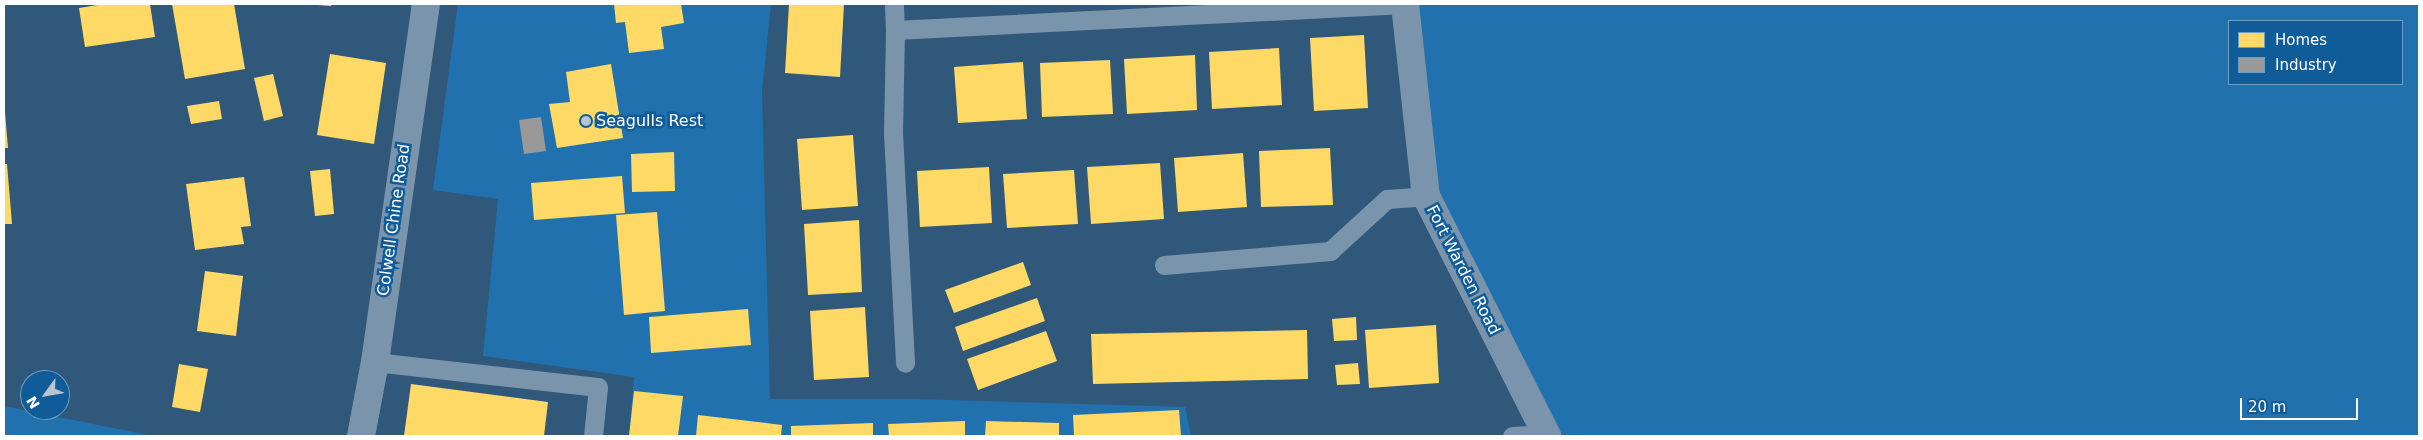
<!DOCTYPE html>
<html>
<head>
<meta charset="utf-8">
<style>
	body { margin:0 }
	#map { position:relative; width:2423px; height:440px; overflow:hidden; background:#30587a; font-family:"DejaVu Sans",sans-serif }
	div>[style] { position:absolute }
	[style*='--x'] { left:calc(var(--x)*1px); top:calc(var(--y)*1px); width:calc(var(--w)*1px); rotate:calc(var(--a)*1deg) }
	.green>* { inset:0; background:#2171ae }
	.homes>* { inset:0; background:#ffd966 }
	.industry>* { inset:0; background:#999 }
	.service>* { height:19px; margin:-9.5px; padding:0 9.5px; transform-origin:9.5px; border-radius:9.5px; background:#7a94ac }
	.minor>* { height:28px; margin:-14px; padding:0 14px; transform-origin:14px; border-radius:14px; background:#7a94ac }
	.dots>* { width:14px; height:14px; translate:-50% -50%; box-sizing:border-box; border:2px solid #105c99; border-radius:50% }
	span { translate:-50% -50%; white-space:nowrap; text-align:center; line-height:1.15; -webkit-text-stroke:5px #105c99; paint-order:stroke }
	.poi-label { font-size:16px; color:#fff }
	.left { translate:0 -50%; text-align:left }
	.street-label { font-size:16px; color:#fff }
	.frame { position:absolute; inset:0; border:5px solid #fff; pointer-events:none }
	.legend { position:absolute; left:2228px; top:20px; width:175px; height:65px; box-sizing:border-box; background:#105c99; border:1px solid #709dc2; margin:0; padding:6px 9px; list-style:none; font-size:15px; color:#fff }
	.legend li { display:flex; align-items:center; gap:10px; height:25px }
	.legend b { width:25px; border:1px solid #709dc2 }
	.north { position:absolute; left:20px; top:370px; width:50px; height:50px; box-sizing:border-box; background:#105c99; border:1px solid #709dc2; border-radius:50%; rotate:238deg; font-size:14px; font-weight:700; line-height:20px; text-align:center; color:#fff }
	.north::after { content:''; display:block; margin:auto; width:18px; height:22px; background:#b7c5d0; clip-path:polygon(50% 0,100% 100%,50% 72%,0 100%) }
	.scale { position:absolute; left:2240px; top:398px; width:118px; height:22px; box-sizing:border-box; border:2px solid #fff; border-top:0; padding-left:6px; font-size:15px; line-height:18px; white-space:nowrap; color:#fff; -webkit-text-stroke:4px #105c99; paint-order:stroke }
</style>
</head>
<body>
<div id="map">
	<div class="green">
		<div style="clip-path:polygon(458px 4px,771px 4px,762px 92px,770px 399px,917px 399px,1185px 407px,1191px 436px,629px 436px,634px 377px,483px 356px,498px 199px,433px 190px)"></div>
		<div style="clip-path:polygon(evenodd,1418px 4px,2419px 4px,2419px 436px,1558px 436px,1435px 192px,1418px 4px,2229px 21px,2402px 21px,2402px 84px,2229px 84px,2229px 21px)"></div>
		<div style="clip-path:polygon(4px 406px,153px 436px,4px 436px)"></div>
	</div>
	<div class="homes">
		<div style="clip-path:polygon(104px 4px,150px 4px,155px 37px,85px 47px,79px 8px)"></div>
		<div style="clip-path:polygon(172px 4px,234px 4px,245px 69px,185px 79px)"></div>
		<div style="clip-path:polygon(317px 4px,332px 4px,331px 6px,317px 5px)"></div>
		<div style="clip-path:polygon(614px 4px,681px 4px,684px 23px,661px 27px,664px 49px,629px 53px,625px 22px,616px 23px)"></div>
		<div style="clip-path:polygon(789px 4px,844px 4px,840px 77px,785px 73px)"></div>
		<div style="clip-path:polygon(1364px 35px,1368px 108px,1314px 111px,1310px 38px)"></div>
		<div style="clip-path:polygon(1279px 48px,1282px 105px,1212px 109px,1209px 52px)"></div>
		<div style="clip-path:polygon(330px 54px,386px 63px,374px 144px,317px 135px)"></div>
		<div style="clip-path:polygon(1195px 55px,1197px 110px,1127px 114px,1124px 59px)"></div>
		<div style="clip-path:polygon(1110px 60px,1113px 114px,1042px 117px,1040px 63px)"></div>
		<div style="clip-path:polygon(1023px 62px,1027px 119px,958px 123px,954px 67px)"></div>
		<div style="clip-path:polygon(611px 64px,623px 138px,557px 148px,549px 104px,570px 102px,566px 72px)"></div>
		<div style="clip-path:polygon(273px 74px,283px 116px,264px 121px,254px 78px)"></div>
		<div style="clip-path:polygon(4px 101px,8px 148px,4px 148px)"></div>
		<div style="clip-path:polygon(219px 101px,222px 119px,191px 124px,187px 106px)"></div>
		<div style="clip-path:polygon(853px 135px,858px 206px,802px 210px,797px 139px)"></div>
		<div style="clip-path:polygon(1330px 148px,1333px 205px,1261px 207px,1259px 151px)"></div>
		<div style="clip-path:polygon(674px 152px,675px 191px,632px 192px,631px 154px)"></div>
		<div style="clip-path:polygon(1243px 153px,1247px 207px,1178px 212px,1174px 158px)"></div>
		<div style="clip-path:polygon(1160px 163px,1164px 219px,1091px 224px,1087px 167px)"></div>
		<div style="clip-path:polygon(4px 164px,7px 164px,12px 224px,4px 224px)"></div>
		<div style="clip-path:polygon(989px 167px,992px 223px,920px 227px,917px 171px)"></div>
		<div style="clip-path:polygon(330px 169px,334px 214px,315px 216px,310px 171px)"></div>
		<div style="clip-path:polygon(1074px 170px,1078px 224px,1007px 228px,1003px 174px)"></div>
		<div style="clip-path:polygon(622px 176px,625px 213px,534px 220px,531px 183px)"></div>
		<div style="clip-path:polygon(244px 177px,251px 226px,241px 227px,244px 244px,195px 250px,186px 184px)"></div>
		<div style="clip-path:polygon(657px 212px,665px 311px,624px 315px,616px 215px)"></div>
		<div style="clip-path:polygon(859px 220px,862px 292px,808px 295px,804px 224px)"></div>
		<div style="clip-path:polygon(1023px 262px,1031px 285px,954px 313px,945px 290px)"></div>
		<div style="clip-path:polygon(205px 271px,243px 276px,236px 336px,197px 331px)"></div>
		<div style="clip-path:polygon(1037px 298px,1045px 321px,963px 351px,955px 327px)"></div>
		<div style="clip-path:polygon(865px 307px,869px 377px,814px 380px,810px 311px)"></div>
		<div style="clip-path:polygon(748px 309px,751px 345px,651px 353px,649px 317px)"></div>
		<div style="clip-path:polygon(1356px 317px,1357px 340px,1334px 341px,1332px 319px)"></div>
		<div style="clip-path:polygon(1436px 325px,1439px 383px,1369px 388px,1365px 330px)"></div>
		<div style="clip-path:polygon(1307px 330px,1308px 379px,1093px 384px,1091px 334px)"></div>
		<div style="clip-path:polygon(1046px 331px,1057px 361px,978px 390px,967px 359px)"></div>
		<div style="clip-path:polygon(1358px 363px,1360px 384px,1337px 385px,1335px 365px)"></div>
		<div style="clip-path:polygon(179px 364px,208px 369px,200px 412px,172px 407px)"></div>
		<div style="clip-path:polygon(411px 384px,548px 402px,544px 436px,404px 436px)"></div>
		<div style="clip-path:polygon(634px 391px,683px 396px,678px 436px,629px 436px)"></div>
		<div style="clip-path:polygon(1179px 410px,1181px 436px,1074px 436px,1073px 415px)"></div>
		<div style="clip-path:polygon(698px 415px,782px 425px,781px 436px,696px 436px)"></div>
		<div style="clip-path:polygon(965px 421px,965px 436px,889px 436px,888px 424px)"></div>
		<div style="clip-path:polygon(986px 421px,1059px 423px,1059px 436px,985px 436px)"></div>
		<div style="clip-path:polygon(873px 423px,873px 436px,791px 436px,791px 426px)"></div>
	</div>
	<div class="industry">
		<div style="clip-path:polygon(541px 117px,546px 151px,524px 154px,519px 120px)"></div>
	</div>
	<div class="service">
		<div style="--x:894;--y:4;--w:26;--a:88"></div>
		<div style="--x:895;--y:30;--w:511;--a:-2.92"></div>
		<div style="--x:895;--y:30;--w:103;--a:91.1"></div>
		<div style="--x:893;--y:133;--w:230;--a:87"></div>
		<div style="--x:1164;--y:265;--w:167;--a:-4.8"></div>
		<div style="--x:1330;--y:251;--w:77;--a:-42.4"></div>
		<div style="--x:1387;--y:199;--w:39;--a:-4"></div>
		<div style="--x:375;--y:362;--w:224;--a:6.4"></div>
		<div style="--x:598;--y:387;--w:49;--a:95.8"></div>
		<div style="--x:1512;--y:436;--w:34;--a:-3"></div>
	</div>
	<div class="minor">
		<div style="--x:1405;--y:4;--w:193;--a:83.8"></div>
		<div style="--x:1426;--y:196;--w:269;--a:63.2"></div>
		<div style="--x:361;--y:436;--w:75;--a:-79.3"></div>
		<div style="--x:375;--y:362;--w:362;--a:-81.9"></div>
	</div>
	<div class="dots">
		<div style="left:586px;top:121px;background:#b7c5d0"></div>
	</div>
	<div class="poi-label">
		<span class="left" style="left:596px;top:121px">Seagulls Rest</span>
	</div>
	<div class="street-label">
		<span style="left:394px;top:220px;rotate:-82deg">Colwell Chine Road</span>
		<span style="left:1463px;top:270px;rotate:63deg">Fort Warden Road</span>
	</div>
	<div class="frame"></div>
	<ul class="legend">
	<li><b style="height:14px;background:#ffd966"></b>Homes</li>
	<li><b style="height:14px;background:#999"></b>Industry</li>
	</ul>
	<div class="north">N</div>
	<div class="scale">20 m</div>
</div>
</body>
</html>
